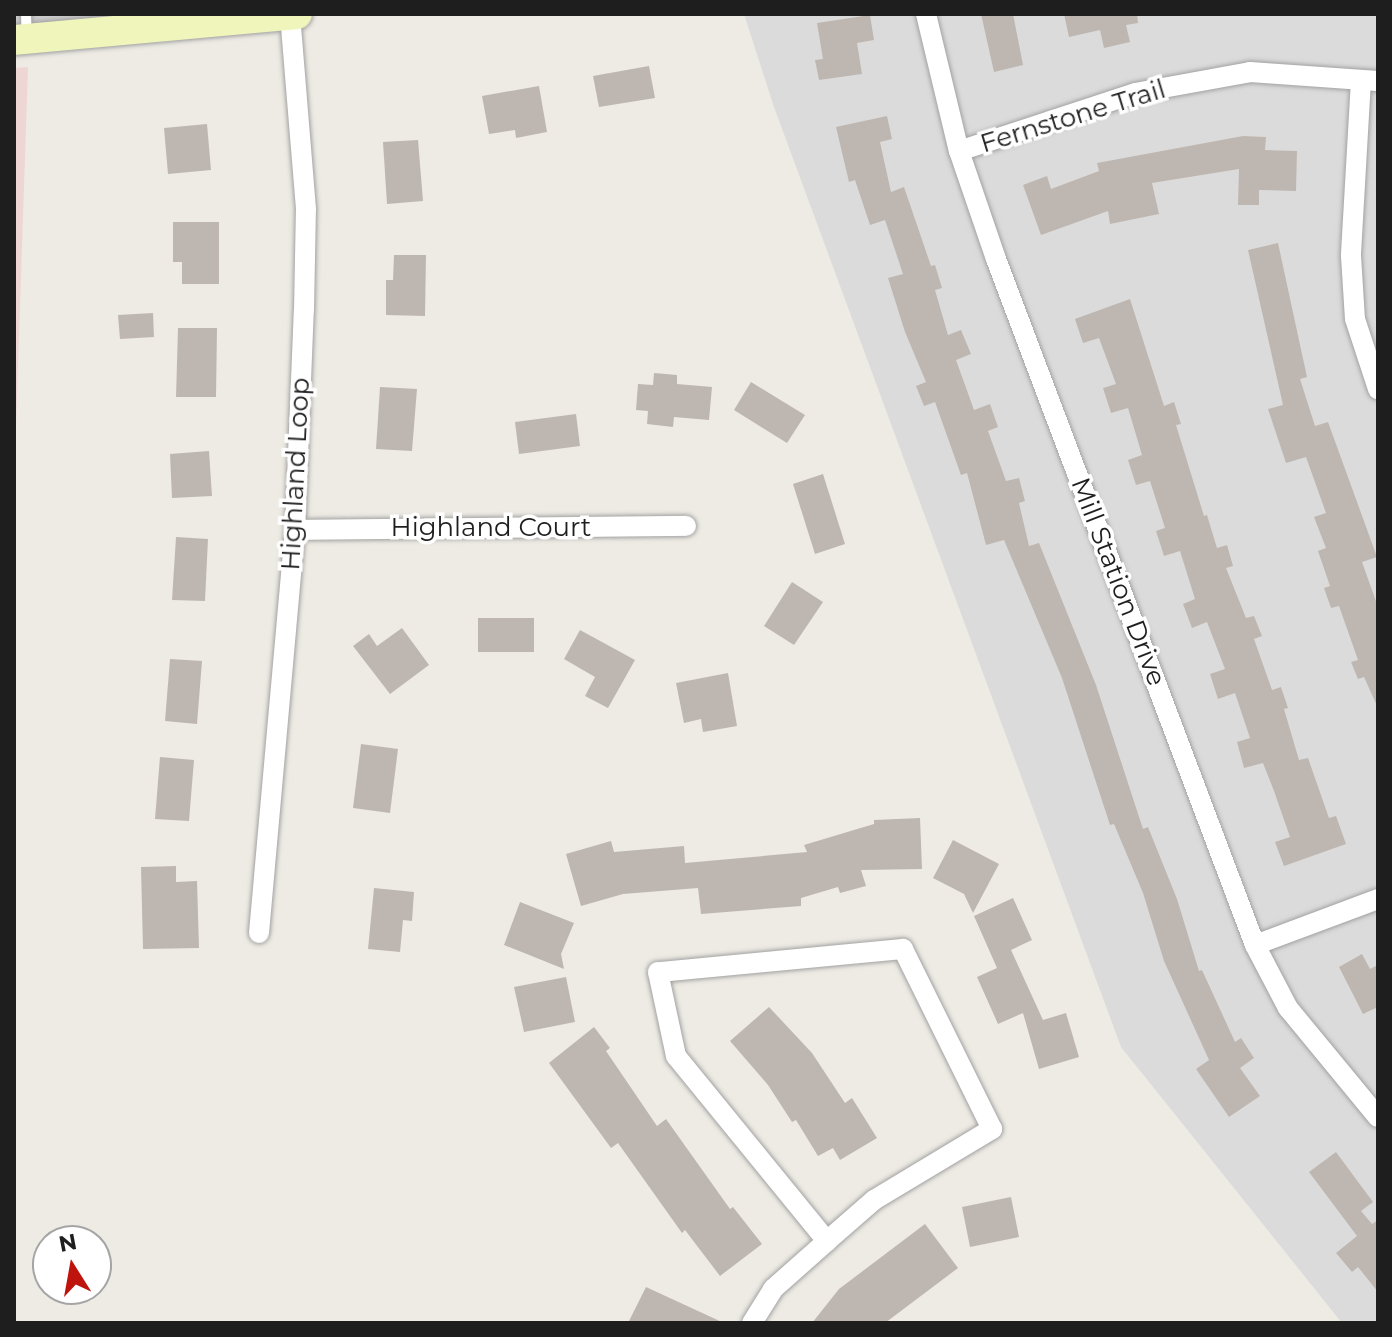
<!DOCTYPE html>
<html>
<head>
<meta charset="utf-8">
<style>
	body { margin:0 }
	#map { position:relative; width:1392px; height:1337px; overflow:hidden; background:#eeebe4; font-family:Montserrat,sans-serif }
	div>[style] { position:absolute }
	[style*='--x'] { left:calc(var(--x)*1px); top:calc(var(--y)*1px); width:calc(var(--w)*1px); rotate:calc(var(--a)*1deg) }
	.residential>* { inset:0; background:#dcdbdb }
	.commercial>* { inset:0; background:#eed6d4 }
	.religious>* { inset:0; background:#ccc }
	.building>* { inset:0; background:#beb7b1 }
	.roads { filter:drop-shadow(0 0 2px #a2a2a2) drop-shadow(0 0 2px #a2a2a2) }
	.lane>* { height:10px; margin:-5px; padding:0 5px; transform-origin:5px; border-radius:5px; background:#fff }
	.street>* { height:20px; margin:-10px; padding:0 10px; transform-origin:10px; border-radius:10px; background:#fff }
	.secondary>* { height:30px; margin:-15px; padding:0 15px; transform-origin:15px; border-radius:15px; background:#f0f5bb }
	span { translate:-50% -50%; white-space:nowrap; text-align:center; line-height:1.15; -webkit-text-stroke:7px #fff; paint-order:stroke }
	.street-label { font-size:26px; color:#1e1e1e }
	.frame { position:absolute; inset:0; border:16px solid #1e1e1e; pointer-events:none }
	.north { position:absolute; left:32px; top:1225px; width:80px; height:80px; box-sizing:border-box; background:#fff; border:2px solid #a5a5a5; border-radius:50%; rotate:349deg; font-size:22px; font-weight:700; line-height:32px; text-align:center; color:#1e1e1e }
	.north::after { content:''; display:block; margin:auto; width:28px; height:36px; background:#be140d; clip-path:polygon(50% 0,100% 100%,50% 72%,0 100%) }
</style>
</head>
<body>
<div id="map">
	<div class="residential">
		<div style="clip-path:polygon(744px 14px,1378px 14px,1378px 1323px,1342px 1323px,1121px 1047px,774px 107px)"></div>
	</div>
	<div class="commercial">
		<div style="clip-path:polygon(28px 67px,14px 486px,14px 68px)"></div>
	</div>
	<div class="religious">
		<div style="clip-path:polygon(14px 14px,172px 14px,14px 29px)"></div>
	</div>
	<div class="building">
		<div style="clip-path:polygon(981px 14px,1013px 14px,1023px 65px,994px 72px)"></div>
		<div style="clip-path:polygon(1064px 14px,1137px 14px,1138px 23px,1126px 25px,1130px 42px,1104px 48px,1100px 30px,1069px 37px)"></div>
		<div style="clip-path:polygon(870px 15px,874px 40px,857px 43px,862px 74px,819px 80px,815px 60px,823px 59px,817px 23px)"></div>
		<div style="clip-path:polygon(649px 66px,655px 98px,599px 107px,593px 76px)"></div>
		<div style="clip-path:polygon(539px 86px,547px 132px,516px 138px,515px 130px,489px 134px,482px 96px)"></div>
		<div style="clip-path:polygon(887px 116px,892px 139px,880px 142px,891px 192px,904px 187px,931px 266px,935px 265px,942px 288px,935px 290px,948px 335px,961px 330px,971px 354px,956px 360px,974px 410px,990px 404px,998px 427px,988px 431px,1006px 481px,1019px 478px,1025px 501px,1019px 503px,1029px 546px,1039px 543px,1096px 685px,1143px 829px,1148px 827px,1177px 899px,1199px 971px,1202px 970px,1235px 1042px,1241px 1038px,1254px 1058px,1240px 1068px,1260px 1096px,1229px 1117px,1196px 1069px,1209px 1060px,1164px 961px,1143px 893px,1114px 824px,1110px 825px,1062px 678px,1004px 540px,986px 545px,967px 473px,961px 475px,935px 402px,924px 406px,916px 386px,926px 382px,905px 332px,888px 278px,903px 274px,885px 220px,870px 225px,855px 180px,849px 182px,836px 127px)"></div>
		<div style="clip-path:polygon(207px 124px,211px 170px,168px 174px,164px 128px)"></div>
		<div style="clip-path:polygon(1243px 136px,1266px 137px,1265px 150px,1297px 151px,1296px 191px,1259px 190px,1259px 205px,1238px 205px,1239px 169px,1152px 183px,1159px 214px,1110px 224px,1108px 211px,1041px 235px,1023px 185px,1047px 176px,1051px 189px,1099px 171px,1097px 163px)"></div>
		<div style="clip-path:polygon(418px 140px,423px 201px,387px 204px,383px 142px)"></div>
		<div style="clip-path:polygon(173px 222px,219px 222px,219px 284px,182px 284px,182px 262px,173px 262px)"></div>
		<div style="clip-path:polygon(1278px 243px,1307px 377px,1300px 379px,1315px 426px,1328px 422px,1377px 557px,1362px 562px,1378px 607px,1378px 708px,1364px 677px,1358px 679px,1351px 662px,1358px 660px,1339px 606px,1331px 608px,1324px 588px,1330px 586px,1318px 551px,1326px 548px,1314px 517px,1326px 513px,1306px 457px,1286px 463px,1268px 409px,1283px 405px,1248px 250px)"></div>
		<div style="clip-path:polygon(394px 255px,426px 255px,425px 316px,386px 315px,386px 280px,393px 280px)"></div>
		<div style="clip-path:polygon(1130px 299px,1164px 406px,1174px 402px,1181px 424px,1176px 425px,1204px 516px,1207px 515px,1217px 548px,1227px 545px,1233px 566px,1226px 568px,1246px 618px,1254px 616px,1262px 636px,1254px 639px,1272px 690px,1281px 687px,1288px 708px,1284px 709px,1299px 760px,1308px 758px,1329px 818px,1336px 816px,1346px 844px,1284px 866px,1275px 842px,1290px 837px,1274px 791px,1263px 763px,1244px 768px,1237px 742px,1250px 738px,1235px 693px,1218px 699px,1210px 674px,1225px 669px,1207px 622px,1192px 628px,1183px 604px,1195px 599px,1180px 551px,1164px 556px,1156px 531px,1165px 528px,1150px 481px,1136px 485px,1128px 460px,1142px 455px,1128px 408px,1111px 413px,1103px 388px,1116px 384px,1099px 338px,1083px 343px,1075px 319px)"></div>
		<div style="clip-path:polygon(153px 313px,154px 337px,120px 339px,118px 315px)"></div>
		<div style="clip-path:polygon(178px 328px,217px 328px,216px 397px,176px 397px)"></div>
		<div style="clip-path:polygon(654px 373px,677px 375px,677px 384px,712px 387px,709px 420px,674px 417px,673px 427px,647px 424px,648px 411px,636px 410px,638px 384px,653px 385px)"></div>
		<div style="clip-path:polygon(751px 382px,805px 415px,787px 443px,734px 410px)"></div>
		<div style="clip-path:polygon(380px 387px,417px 389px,412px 451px,376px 449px)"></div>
		<div style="clip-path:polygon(576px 414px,580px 446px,519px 454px,515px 422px)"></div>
		<div style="clip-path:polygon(209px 451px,212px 496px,172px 498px,170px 454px)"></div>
		<div style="clip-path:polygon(823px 474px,845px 544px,815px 554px,793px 484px)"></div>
		<div style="clip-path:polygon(176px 537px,208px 539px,205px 601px,172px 600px)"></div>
		<div style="clip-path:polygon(792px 582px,823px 602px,794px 645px,764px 626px)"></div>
		<div style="clip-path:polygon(478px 618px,534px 618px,534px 652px,478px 652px)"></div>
		<div style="clip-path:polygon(402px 628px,429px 665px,390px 694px,353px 646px,369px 634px,377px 646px)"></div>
		<div style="clip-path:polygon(580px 630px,635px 660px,608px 708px,585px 696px,595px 677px,564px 659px)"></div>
		<div style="clip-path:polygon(170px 659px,202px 661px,197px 724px,165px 721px)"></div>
		<div style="clip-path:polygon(728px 673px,737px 726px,703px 732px,701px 719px,684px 723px,676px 683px)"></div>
		<div style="clip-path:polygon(361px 744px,398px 749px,390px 813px,353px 808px)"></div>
		<div style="clip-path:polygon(160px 757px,194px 760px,189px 821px,155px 819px)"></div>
		<div style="clip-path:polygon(920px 818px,922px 869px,861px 870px,866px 886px,840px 893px,838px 887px,801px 898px,801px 906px,701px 914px,698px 888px,623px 894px,581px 906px,566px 854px,611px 841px,614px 852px,684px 846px,685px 863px,807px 852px,804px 845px,874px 824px,874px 820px)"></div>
		<div style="clip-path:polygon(953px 840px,999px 864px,973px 913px,964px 894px,933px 878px)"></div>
		<div style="clip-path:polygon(176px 866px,176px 882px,197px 881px,199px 948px,143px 949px,141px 867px)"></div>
		<div style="clip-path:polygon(374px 888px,414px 892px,412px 921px,403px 920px,400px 952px,368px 949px)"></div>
		<div style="clip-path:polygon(1013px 898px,1032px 940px,1011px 950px,1043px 1020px,1066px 1013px,1079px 1057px,1039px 1069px,1023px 1013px,998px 1024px,977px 977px,997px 968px,974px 916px)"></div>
		<div style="clip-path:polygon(520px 902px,574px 923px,561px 954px,564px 969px,504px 945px)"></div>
		<div style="clip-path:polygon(1362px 954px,1370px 969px,1378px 965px,1378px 1007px,1363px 1014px,1339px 967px)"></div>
		<div style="clip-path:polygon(566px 977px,575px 1022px,524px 1032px,514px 987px)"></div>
		<div style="clip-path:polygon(769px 1007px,812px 1053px,845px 1103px,852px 1098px,877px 1138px,840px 1160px,833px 1148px,818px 1156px,796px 1120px,792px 1122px,768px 1085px,730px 1041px)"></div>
		<div style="clip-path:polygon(594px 1027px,610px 1048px,606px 1051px,657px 1126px,666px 1119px,730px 1209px,733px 1207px,762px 1244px,720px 1276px,685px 1230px,682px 1233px,618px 1143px,611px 1148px,549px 1063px)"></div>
		<div style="clip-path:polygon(1336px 1152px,1373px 1202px,1361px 1211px,1372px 1224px,1378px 1220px,1378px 1292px,1358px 1267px,1352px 1272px,1336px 1253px,1357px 1236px,1309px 1172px)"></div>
		<div style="clip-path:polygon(1011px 1197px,1019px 1237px,970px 1247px,962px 1207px)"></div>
		<div style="clip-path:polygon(925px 1224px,958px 1268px,885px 1323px,812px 1323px,839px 1289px)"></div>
		<div style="clip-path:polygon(646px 1287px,724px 1323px,628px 1323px)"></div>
	</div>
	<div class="roads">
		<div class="lane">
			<div style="--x:26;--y:14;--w:23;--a:88"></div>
		</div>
		<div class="street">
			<div style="--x:926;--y:14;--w:141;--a:76.5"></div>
			<div style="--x:959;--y:151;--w:114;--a:71.1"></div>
			<div style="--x:996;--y:259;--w:733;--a:69.32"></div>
			<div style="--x:1255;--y:945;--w:71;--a:62.4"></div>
			<div style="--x:1288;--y:1008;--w:141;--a:50.5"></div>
			<div style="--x:1361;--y:80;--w:176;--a:93.3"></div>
			<div style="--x:1351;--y:256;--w:63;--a:86.4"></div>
			<div style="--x:1355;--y:319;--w:74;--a:71.8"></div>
			<div style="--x:959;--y:151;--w:185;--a:-18.2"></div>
			<div style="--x:1135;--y:93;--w:117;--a:-10.3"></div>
			<div style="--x:1250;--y:72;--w:128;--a:4"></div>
			<div style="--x:295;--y:530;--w:391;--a:-0.6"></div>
			<div style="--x:259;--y:933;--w:405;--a:-84.9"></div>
			<div style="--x:295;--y:530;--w:220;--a:-87.7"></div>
			<div style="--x:304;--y:310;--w:101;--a:-88.9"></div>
			<div style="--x:306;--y:209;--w:195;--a:-94.7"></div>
			<div style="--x:1255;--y:945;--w:131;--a:-20.5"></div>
			<div style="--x:752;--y:1323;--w:40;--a:-58"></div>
			<div style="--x:773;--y:1289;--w:72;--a:-41.6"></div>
			<div style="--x:827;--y:1241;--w:62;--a:-41.1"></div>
			<div style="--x:874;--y:1200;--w:138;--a:-31"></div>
			<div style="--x:992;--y:1129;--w:201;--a:-116.3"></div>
			<div style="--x:903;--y:949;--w:246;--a:174.6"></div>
			<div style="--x:658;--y:972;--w:86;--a:77.9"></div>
			<div style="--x:676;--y:1056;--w:239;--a:50.8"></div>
		</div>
		<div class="secondary">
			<div style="--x:14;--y:40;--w:284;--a:-5.2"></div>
		</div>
	</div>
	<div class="street-label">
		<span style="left:1073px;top:117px;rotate:-17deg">Fernstone Trail</span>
		<span style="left:296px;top:474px;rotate:-87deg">Highland Loop</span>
		<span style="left:491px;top:528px">Highland Court</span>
		<span style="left:1118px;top:582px;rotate:69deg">Mill Station Drive</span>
	</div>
	<div class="frame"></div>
	<div class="north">N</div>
</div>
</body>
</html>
